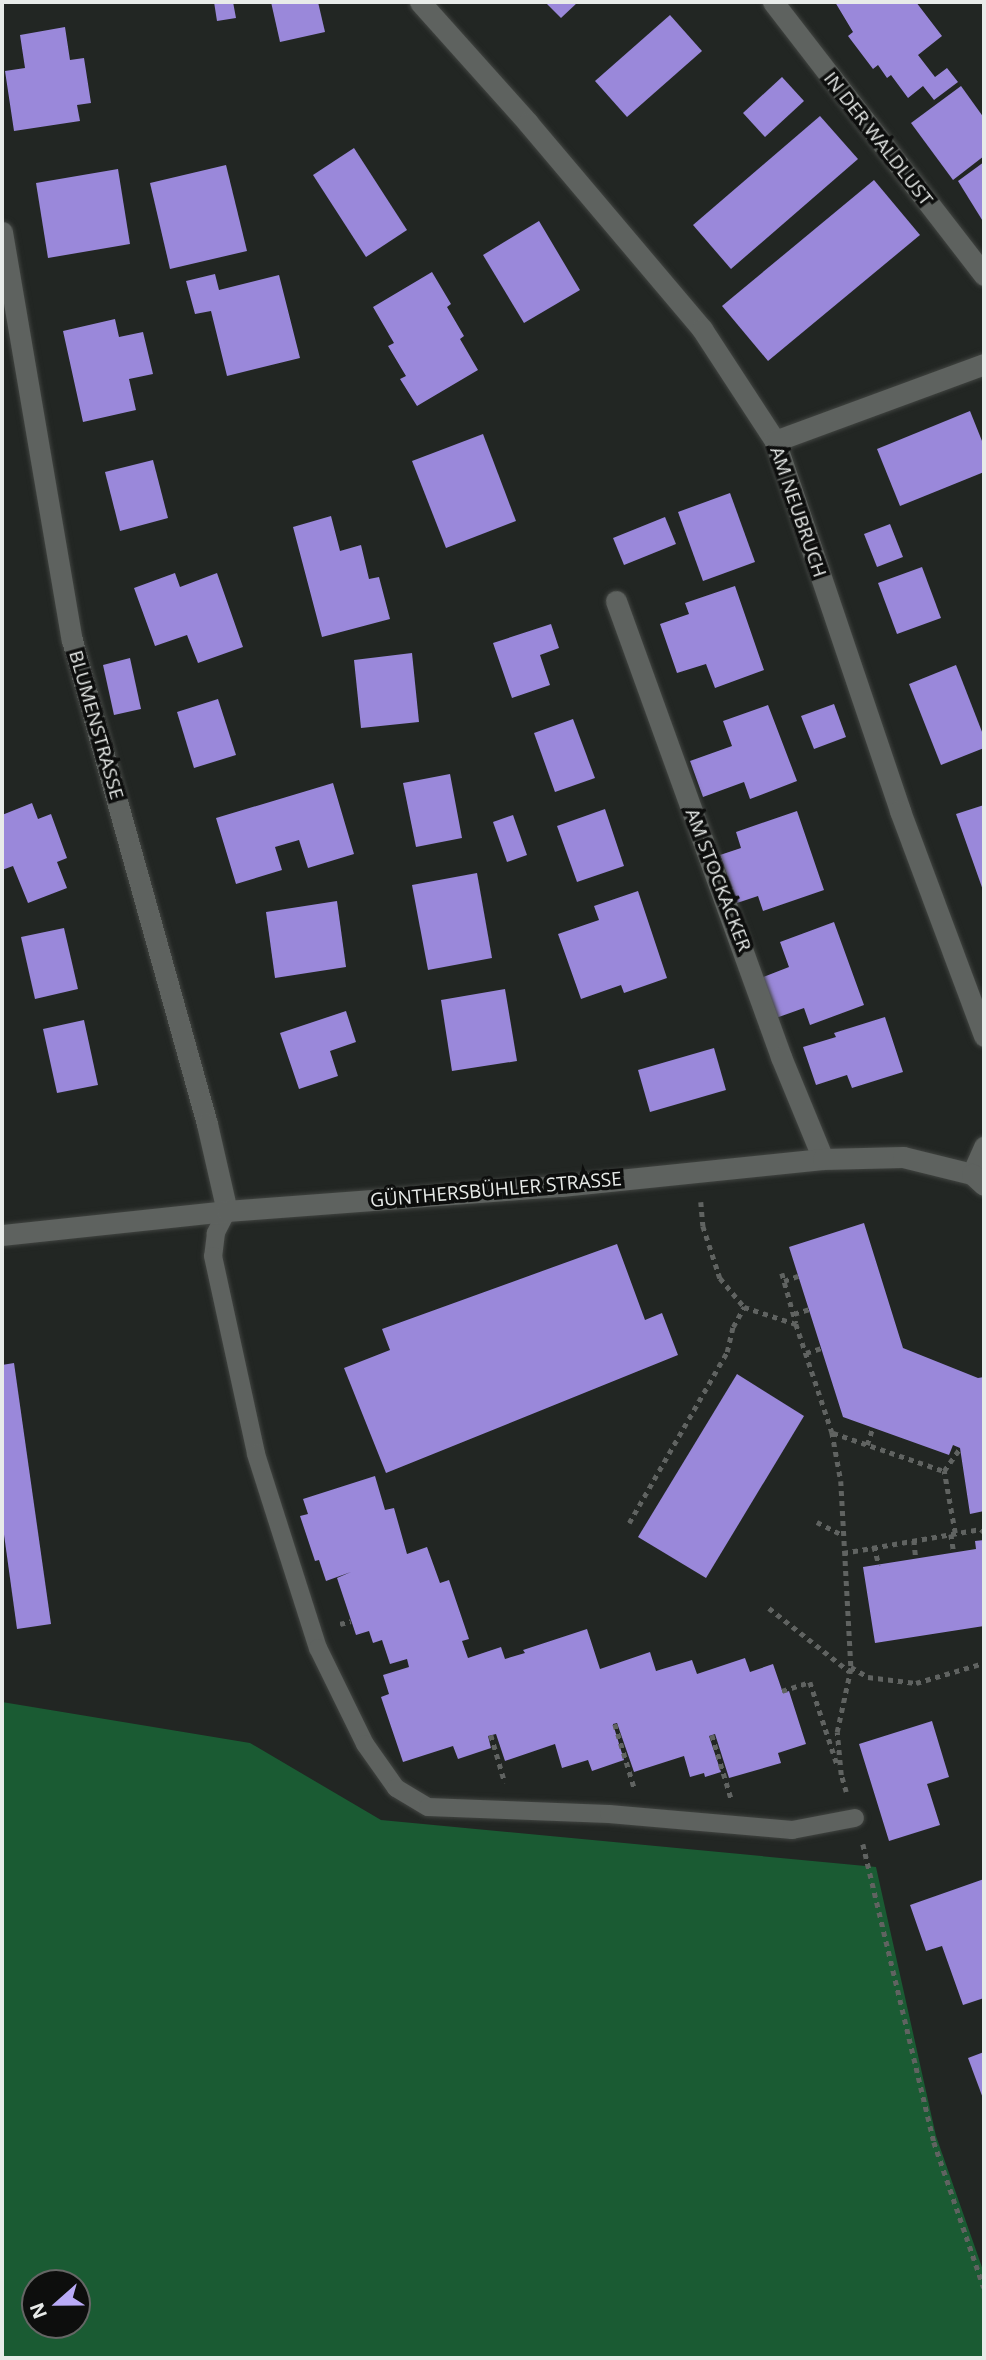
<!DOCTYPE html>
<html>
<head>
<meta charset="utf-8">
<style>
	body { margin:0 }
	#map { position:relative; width:986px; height:2360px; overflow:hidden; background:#222623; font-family:"Open Sans",sans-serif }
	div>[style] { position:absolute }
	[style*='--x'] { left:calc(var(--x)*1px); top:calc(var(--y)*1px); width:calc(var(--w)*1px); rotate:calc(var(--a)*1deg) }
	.green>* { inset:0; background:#1a5b33 }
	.building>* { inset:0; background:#9a88da }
	.path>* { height:4.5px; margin-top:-2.25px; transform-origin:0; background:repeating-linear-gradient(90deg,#606361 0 5px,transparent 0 10px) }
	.roads { filter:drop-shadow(0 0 2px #414441) drop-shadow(0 0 2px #414441) }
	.lane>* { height:18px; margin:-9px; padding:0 9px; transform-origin:9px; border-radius:9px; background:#5e625f }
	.street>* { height:21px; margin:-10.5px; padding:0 10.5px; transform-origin:10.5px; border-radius:10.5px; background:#5e625f }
	.secondary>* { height:21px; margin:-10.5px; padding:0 10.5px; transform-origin:10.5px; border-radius:10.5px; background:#5e625f }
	span { translate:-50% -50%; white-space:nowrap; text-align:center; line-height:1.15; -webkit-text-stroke:7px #0d0e0d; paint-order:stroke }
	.street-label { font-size:19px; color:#e8ebe9 }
	.frame { position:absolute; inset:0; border:4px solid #e8ebe9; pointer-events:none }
	.north { position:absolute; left:21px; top:2269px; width:70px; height:70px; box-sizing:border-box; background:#0d0e0d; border:2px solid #656665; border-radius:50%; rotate:249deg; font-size:19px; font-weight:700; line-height:28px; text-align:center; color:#e8ebe9 }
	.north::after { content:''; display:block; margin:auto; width:24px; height:32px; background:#b9abf7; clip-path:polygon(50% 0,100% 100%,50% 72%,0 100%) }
</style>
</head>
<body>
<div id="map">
	<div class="green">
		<div style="clip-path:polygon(evenodd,2px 1702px,250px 1743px,381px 1820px,876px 1867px,936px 2136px,984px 2273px,984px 2358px,2px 2358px,2px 1702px,35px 2283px,77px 2283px,77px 2325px,35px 2325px,35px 2283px)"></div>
	</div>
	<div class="building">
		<div style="clip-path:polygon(214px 2px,233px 2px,236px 18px,217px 21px)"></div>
		<div style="clip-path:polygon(271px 2px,318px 2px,325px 32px,280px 42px)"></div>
		<div style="clip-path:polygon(545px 2px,578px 2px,561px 18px)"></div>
		<div style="clip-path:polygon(835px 2px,916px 2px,942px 36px,918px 55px,935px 77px,947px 68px,958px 82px,934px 100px,923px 86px,908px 98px,891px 75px,887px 78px,878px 65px,873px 69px,848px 36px,853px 32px)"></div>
		<div style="clip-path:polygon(670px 15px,702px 51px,627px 117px,595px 81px)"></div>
		<div style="clip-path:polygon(65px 27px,70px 60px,84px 58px,91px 103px,77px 105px,80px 121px,14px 131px,5px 71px,25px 68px,20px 35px)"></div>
		<div style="clip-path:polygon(782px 77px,804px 101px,765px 137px,743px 113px)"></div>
		<div style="clip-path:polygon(961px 86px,984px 118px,984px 156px,953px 180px,911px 123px)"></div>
		<div style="clip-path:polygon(820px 116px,858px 159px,731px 269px,693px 225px)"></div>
		<div style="clip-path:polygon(354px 148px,407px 230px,366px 257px,313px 175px)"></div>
		<div style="clip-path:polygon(984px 162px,984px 223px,958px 181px)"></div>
		<div style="clip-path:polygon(226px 165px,247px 251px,170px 269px,150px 183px)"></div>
		<div style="clip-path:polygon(118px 169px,130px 244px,48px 258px,36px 183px)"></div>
		<div style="clip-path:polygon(874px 180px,920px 235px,768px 361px,722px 306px)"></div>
		<div style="clip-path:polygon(539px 221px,580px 290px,524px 323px,483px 255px)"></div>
		<div style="clip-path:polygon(432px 272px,451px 304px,447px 307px,464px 336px,460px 339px,478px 370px,417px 406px,400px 379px,406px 376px,388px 346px,394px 343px,373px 307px)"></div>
		<div style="clip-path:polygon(215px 274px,219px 290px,279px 275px,300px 358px,227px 376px,211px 311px,195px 314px,186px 281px)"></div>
		<div style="clip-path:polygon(115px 319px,119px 337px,143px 332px,153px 374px,129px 379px,136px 410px,83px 422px,63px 331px)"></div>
		<div style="clip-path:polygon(970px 411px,984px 446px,984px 472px,900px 506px,877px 449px)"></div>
		<div style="clip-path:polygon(483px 434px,516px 521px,446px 548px,412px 461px)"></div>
		<div style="clip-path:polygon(153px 460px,168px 518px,120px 531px,105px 472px)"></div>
		<div style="clip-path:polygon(730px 493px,755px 562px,703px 581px,678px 512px)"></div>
		<div style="clip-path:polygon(331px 516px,340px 551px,361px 545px,369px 579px,379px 577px,390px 619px,322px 637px,293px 527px)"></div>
		<div style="clip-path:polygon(665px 517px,676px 544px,624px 565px,613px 538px)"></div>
		<div style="clip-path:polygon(890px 524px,903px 557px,877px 567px,864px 534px)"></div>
		<div style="clip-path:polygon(922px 567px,941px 618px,897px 634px,878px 583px)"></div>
		<div style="clip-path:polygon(175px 573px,180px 587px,217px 573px,243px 647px,198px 663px,187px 635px,155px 646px,134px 588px)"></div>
		<div style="clip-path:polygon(735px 586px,764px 670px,715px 688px,706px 664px,677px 673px,660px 624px,689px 614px,685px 603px)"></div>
		<div style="clip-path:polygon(551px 624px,559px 648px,540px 655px,550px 685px,512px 698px,493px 643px)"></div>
		<div style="clip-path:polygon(412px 653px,419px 722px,361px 728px,354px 660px)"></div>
		<div style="clip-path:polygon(130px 658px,141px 709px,114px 715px,103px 665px)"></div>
		<div style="clip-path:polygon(956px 665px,984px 737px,984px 748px,941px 765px,909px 684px)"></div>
		<div style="clip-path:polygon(218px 699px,236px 755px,194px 768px,177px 712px)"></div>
		<div style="clip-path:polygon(834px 704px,846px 737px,814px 749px,801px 716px)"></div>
		<div style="clip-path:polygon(768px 705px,797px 781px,750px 799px,744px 782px,703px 797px,690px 761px,732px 746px,723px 721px)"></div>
		<div style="clip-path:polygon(573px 719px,595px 778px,555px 792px,534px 733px)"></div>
		<div style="clip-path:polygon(450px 774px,462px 838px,416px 847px,403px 783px)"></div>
		<div style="clip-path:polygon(333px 783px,354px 854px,308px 868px,299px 840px,275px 847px,282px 870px,236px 884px,216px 818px)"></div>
		<div style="clip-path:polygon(32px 803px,38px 819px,51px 814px,67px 858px,57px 862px,67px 888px,28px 903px,13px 866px,2px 870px,2px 815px)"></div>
		<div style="clip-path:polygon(984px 805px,984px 893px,956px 814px)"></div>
		<div style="clip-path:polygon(605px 809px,624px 866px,577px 882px,557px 826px)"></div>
		<div style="clip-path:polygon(797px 811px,824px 890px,763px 911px,758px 896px,737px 903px,720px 855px,741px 848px,736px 832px)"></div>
		<div style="clip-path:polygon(513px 815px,527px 855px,507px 862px,493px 822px)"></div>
		<div style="clip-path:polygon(477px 873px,492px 958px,428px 970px,412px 885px)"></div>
		<div style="clip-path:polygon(638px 891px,667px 978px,624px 993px,621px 985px,581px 999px,558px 934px,599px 920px,594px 906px)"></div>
		<div style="clip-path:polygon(337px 901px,346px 967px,275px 978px,266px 912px)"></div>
		<div style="clip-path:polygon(834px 922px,864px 1005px,810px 1025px,804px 1008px,776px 1018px,761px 978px,789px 967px,780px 942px)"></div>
		<div style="clip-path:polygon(64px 928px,78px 989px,35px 999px,21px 937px)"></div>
		<div style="clip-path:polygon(505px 989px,517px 1061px,452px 1071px,441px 1000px)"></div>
		<div style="clip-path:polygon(346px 1011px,356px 1042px,330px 1051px,338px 1076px,299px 1089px,280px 1033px)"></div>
		<div style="clip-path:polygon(885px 1017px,903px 1072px,852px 1088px,847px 1075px,816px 1085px,803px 1047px,836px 1037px,834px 1033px)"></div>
		<div style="clip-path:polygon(84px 1020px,98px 1085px,57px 1093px,43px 1029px)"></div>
		<div style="clip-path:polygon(714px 1048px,726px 1090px,650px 1112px,638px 1070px)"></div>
		<div style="clip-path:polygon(864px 1223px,903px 1348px,978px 1378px,984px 1377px,984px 1511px,970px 1514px,960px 1448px,953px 1445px,949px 1455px,843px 1417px,789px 1247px)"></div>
		<div style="clip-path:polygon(617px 1244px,645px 1320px,662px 1313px,678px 1355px,386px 1473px,344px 1368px,390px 1350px,382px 1329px)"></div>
		<div style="clip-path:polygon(14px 1363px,51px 1624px,17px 1629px,2px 1520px,2px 1365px)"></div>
		<div style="clip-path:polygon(737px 1374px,804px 1416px,706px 1578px,638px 1537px)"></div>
		<div style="clip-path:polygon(375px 1476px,385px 1510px,394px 1508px,407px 1554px,427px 1547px,440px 1583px,449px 1580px,469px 1639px,462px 1641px,468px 1658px,501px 1647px,505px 1659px,525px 1653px,523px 1650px,587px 1629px,600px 1669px,650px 1652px,656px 1671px,692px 1660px,697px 1674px,745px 1658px,750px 1672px,773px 1664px,783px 1693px,789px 1691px,806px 1744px,778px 1753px,781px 1763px,729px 1778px,715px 1734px,709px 1736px,721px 1772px,705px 1777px,704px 1773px,690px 1777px,684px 1756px,634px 1772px,617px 1723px,613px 1724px,624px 1760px,592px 1771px,588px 1760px,562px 1768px,555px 1744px,505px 1761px,496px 1734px,488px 1736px,491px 1748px,458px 1759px,453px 1746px,403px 1762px,381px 1697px,389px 1694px,383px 1675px,409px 1667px,407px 1659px,390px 1664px,382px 1640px,373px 1643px,369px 1631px,356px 1635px,337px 1578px,351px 1572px,326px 1581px,319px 1560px,315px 1561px,300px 1516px,308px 1514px,303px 1499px)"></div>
		<div style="clip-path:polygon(984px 1540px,984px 1626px,875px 1643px,863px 1567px,976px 1549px,975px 1541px)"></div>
		<div style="clip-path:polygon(932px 1721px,949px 1777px,927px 1784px,940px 1825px,889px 1841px,859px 1744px)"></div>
		<div style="clip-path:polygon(984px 1879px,984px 1998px,963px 2005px,942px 1946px,926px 1951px,910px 1905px)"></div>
		<div style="clip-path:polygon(984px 2052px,984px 2101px,968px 2058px)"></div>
	</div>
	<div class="path">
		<div style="--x:701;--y:1202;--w:24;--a:85"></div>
		<div style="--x:703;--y:1226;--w:55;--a:71.9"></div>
		<div style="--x:720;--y:1278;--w:38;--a:50"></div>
		<div style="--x:744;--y:1307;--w:55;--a:18.1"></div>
		<div style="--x:796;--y:1324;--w:114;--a:71.6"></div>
		<div style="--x:832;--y:1432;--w:50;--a:79.6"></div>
		<div style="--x:841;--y:1481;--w:186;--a:86.9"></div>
		<div style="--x:851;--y:1667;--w:20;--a:30"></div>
		<div style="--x:868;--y:1677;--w:48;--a:7.1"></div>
		<div style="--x:916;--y:1683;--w:71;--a:-16.4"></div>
		<div style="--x:782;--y:1273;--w:52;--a:74.4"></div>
		<div style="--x:784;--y:1281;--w:15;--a:-20"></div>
		<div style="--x:794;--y:1314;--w:16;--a:-18"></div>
		<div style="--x:806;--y:1353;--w:16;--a:-18"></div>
		<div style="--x:833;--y:1433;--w:117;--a:18.9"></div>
		<div style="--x:867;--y:1445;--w:19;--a:-72"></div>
		<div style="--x:817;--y:1522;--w:29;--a:27"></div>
		<div style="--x:629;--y:1523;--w:197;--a:-60.2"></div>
		<div style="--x:727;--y:1352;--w:26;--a:-77"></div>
		<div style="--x:733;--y:1327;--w:23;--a:-61"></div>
		<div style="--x:955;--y:1533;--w:63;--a:-100.1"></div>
		<div style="--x:944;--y:1471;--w:28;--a:-55"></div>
		<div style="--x:951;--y:1534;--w:18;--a:81"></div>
		<div style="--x:914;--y:1540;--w:18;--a:84"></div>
		<div style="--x:874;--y:1546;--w:20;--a:75"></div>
		<div style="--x:843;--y:1553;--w:140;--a:-9.9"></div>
		<div style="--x:981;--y:1529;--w:4;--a:45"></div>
		<div style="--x:769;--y:1608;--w:103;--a:38.3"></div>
		<div style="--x:340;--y:1624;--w:11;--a:-15"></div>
		<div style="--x:782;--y:1691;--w:29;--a:-18"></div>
		<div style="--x:810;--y:1682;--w:89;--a:71.8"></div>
		<div style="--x:615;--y:1724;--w:66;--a:73.2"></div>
		<div style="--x:491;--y:1735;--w:50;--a:73.7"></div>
		<div style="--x:712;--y:1735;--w:66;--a:73.2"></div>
		<div style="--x:846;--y:1792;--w:18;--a:-106"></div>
		<div style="--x:841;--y:1775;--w:43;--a:-95.3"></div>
		<div style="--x:837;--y:1732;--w:66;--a:-77.8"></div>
		<div style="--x:863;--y:1844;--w:306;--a:76.6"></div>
		<div style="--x:934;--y:2142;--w:154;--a:71.1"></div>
	</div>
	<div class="roads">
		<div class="lane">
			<div style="--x:227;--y:1211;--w:25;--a:117"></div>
			<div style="--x:216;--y:1233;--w:23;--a:97"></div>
			<div style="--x:213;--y:1256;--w:203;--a:77.7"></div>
			<div style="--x:256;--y:1454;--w:204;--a:72.3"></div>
			<div style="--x:318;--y:1648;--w:107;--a:63.9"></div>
			<div style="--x:365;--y:1744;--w:54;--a:54.8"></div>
			<div style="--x:396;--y:1788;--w:37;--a:31"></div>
			<div style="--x:428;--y:1807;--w:181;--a:2.2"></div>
			<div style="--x:609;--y:1814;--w:184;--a:5"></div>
			<div style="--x:792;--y:1830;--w:64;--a:-10.8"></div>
		</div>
		<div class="street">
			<div style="--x:420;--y:2;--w:162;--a:48.2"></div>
			<div style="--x:528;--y:123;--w:270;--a:49.8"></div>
			<div style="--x:702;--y:329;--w:134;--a:56.9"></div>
			<div style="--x:775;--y:441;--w:391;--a:71.3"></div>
			<div style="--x:900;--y:811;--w:240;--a:69.5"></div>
			<div style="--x:773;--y:2;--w:345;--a:52.3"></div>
			<div style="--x:2;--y:232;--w:414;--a:80.3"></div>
			<div style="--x:72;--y:640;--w:502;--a:74.41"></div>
			<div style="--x:207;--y:1124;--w:89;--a:77.1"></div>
			<div style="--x:775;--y:441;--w:223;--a:-20.2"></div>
			<div style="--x:616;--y:601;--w:485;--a:70.1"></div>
			<div style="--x:781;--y:1057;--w:110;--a:67.6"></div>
			<div style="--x:972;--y:1174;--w:30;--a:-66"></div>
		</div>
		<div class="secondary">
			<div style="--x:2;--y:1235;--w:226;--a:-6.1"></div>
			<div style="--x:227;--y:1211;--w:335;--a:-4.3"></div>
			<div style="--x:561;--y:1186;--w:263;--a:-5.9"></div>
			<div style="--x:823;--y:1159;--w:80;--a:-1.4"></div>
			<div style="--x:903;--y:1157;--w:71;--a:13.8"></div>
			<div style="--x:972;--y:1174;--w:16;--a:43"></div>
		</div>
	</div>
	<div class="street-label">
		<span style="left:878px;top:139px;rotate:52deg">IN DER WALDLUST</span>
		<span style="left:798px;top:512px;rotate:71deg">AM NEUBRUCH</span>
		<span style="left:96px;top:725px;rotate:74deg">BLUMENSTRASSE</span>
		<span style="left:718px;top:880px;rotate:69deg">AM STOCKACKER</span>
		<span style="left:496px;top:1190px;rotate:-5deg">GÜNTHERSBÜHLER STRASSE</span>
	</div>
	<div class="frame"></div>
	<div class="north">N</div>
</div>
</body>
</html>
